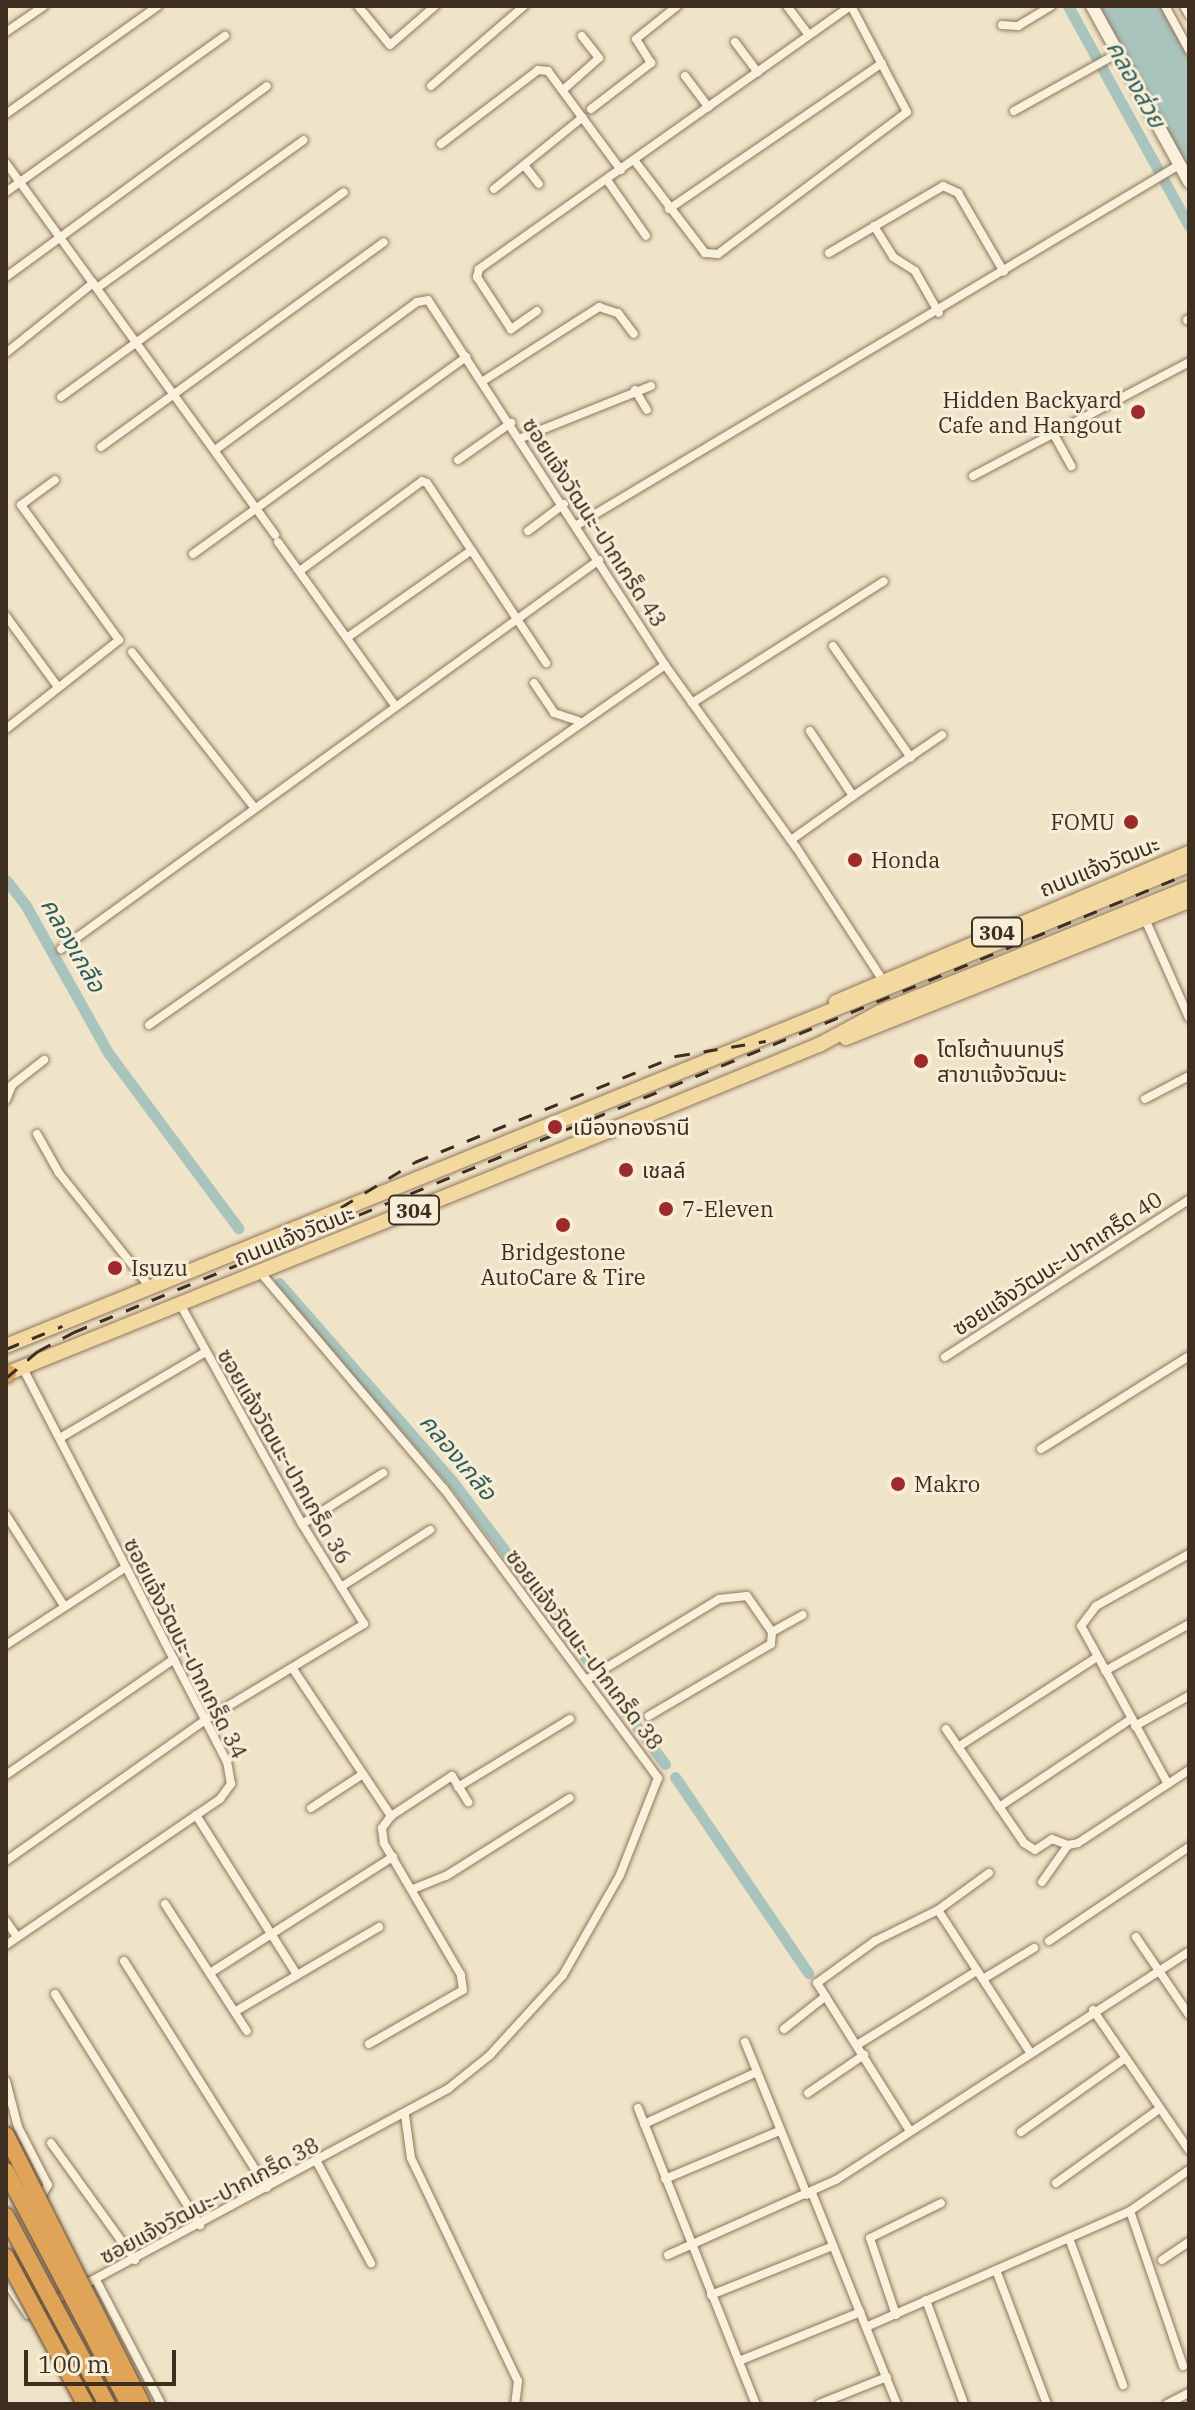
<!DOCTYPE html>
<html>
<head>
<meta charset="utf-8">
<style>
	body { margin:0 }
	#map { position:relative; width:1195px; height:2410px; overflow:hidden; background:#f0e4c8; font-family:"IBM Plex Serif","Noto Sans Thai",serif }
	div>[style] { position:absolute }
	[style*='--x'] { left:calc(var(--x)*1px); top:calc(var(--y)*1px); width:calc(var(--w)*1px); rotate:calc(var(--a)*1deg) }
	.water>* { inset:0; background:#a9c4bc }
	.canal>* { height:11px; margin:-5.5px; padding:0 5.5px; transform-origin:5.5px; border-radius:5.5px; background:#a9c4bc }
	.roads { filter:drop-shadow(0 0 2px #8d765c) drop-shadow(0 0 2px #8d765c) }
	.street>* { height:8px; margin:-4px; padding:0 4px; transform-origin:4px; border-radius:4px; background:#faf1dc }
	.secondary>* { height:12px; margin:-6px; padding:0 6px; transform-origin:6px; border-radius:6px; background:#faf1dc }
	.primary>* { height:14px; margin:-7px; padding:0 7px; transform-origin:7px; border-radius:7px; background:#f3d9a0 }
	.highway>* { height:16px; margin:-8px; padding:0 8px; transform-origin:8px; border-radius:8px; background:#e0a458 }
	.rail>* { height:3px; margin-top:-1.5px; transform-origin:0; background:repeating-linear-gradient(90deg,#3d2e20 0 14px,transparent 0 28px) }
	.bridges { filter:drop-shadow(0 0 2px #5b4430) drop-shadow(0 0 2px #5b4430) }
	.highway-bridge>* { height:16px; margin:-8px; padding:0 8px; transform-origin:8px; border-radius:8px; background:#e0a458 }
	.dots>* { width:22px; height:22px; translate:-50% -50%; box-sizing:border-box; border:4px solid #f7eed8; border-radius:50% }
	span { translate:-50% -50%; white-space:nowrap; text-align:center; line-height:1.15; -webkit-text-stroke:6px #f7eed8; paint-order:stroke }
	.shield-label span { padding:2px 6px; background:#f7eed8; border:2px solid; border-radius:6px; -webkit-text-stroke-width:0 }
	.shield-label { font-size:20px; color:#3d2e20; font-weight:700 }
	.poi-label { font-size:22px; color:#3d2e20 }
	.right { translate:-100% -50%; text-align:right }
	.left { translate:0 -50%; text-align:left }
	.street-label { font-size:22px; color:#3d2e20 }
	.water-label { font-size:24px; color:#2f5d5a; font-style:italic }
	.frame { position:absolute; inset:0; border:8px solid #3d2e20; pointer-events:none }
	.scale { position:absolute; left:24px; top:2350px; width:152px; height:36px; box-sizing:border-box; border:4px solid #3d2e20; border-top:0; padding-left:10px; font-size:24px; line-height:28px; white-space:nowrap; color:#3d2e20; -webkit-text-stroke:6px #f7eed8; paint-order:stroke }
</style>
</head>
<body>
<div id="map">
	<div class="water">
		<div style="clip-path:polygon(1098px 6px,1161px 6px,1189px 57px,1189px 170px)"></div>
	</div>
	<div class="canal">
		<div style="--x:1068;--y:6;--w:251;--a:61.2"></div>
		<div style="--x:6;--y:880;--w:31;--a:52"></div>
		<div style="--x:25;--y:904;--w:172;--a:60.8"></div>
		<div style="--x:109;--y:1054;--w:217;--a:53.4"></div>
		<div style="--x:279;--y:1283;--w:264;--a:48.8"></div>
		<div style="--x:453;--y:1482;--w:231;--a:52.9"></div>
		<div style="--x:602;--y:1680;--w:105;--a:53.1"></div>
		<div style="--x:675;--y:1777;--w:237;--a:55.8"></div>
	</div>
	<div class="roads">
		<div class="street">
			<div style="--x:358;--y:6;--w:50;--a:50.6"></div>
			<div style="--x:390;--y:45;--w:60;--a:-40.9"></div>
			<div style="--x:787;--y:6;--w:36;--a:53"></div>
			<div style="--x:1165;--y:6;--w:50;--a:61.4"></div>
			<div style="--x:1184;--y:6;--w:10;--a:61"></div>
			<div style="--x:1002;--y:25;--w:16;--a:4"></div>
			<div style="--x:1018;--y:26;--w:39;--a:-31"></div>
			<div style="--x:6;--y:32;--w:46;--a:-34.4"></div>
			<div style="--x:735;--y:42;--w:38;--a:53"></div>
			<div style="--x:685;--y:76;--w:39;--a:53"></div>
			<div style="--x:431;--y:86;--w:123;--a:-40.7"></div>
			<div style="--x:563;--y:90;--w:48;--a:-41.6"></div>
			<div style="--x:599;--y:58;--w:28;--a:-128"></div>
			<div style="--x:591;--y:109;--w:76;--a:-37.5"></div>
			<div style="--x:651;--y:63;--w:28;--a:-122"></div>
			<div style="--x:636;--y:39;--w:53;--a:-38.8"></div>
			<div style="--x:1014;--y:111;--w:119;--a:-29.1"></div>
			<div style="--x:6;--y:114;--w:186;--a:-35.4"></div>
			<div style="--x:441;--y:144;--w:122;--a:-37.3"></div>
			<div style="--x:538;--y:70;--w:10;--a:6"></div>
			<div style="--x:548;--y:71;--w:123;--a:53.6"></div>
			<div style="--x:634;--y:160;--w:117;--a:52.6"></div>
			<div style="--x:705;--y:253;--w:13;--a:4"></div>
			<div style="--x:718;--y:254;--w:236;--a:-36.9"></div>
			<div style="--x:907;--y:112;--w:120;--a:-117.8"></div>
			<div style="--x:6;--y:163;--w:459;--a:54.1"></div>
			<div style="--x:524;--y:165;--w:24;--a:52"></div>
			<div style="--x:607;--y:180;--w:68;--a:55.1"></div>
			<div style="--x:494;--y:189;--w:114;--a:-39"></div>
			<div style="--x:6;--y:192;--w:269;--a:-35.5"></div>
			<div style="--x:669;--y:209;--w:258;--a:-34.4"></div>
			<div style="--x:874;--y:226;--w:36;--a:58"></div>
			<div style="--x:893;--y:257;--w:26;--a:32"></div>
			<div style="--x:915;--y:271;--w:48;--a:60.3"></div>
			<div style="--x:829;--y:253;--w:132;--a:-30.4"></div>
			<div style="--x:943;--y:186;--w:17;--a:25"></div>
			<div style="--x:958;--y:193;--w:91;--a:59.8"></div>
			<div style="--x:6;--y:277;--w:323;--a:-36.2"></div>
			<div style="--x:97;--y:288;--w:254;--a:-35.6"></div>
			<div style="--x:537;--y:311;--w:32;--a:145"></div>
			<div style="--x:511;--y:329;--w:62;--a:-123.2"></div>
			<div style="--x:477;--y:277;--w:8;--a:-76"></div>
			<div style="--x:479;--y:269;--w:455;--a:-35.3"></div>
			<div style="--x:1187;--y:320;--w:2;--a:-27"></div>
			<div style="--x:6;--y:353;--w:112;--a:-38.8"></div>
			<div style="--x:483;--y:381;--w:138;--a:-32.5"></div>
			<div style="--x:599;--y:307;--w:20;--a:18"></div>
			<div style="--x:618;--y:313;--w:26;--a:53"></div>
			<div style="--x:635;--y:390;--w:23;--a:59"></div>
			<div style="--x:61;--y:397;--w:349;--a:-35.9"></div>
			<div style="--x:1053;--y:433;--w:38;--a:61"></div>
			<div style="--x:521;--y:438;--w:140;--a:-21.8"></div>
			<div style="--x:101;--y:447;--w:349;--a:-35.9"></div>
			<div style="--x:215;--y:450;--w:250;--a:-36.2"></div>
			<div style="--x:417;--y:302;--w:11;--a:-10"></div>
			<div style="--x:428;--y:300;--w:435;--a:57"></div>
			<div style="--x:665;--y:665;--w:224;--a:54.3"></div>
			<div style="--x:796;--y:847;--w:158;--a:56.9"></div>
			<div style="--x:458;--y:460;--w:65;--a:-34.9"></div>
			<div style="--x:973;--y:476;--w:244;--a:-27.8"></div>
			<div style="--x:577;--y:525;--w:701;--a:-30.88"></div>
			<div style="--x:528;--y:531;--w:45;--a:-36.9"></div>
			<div style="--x:278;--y:542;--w:199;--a:54.4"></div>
			<div style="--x:193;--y:554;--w:337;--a:-35.8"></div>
			<div style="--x:301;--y:570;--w:150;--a:-36.3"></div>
			<div style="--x:422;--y:481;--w:5;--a:22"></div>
			<div style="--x:427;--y:483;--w:216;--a:56.5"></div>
			<div style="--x:6;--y:616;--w:88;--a:53.8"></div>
			<div style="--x:348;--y:637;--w:151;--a:-35.1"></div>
			<div style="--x:833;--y:646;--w:136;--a:55.1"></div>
			<div style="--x:132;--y:652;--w:197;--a:51.8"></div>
			<div style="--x:534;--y:683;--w:36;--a:56"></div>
			<div style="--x:554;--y:713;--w:25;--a:18"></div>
			<div style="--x:692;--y:703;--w:227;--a:-32.4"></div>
			<div style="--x:6;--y:729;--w:144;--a:-38.2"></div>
			<div style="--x:119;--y:640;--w:167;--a:-126"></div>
			<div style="--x:21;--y:505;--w:42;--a:-36.3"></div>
			<div style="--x:853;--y:796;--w:108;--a:-34.4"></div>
			<div style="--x:791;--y:840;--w:76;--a:-35.4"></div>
			<div style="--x:853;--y:796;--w:78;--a:-123.5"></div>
			<div style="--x:1145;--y:919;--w:108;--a:66"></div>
			<div style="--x:61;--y:949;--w:664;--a:-35.87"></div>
			<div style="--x:149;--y:1025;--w:629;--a:-34.9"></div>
			<div style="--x:1145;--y:1099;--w:50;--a:-27.6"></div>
			<div style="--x:6;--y:1100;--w:16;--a:-68"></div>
			<div style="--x:12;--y:1085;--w:41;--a:-38"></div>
			<div style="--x:37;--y:1134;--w:45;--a:60.6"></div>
			<div style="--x:59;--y:1173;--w:146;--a:51.4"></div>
			<div style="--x:945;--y:1357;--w:290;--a:-32.8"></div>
			<div style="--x:60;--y:1438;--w:167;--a:-30.6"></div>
			<div style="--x:1041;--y:1449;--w:175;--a:-32.1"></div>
			<div style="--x:6;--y:1515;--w:106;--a:57.4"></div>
			<div style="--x:302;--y:1524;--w:96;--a:-32.2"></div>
			<div style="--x:341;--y:1587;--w:106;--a:-32.6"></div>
			<div style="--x:772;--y:1632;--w:35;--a:-29"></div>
			<div style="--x:6;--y:1645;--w:143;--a:-33"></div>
			<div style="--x:293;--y:1669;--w:177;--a:56.3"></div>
			<div style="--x:1105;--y:1671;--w:96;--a:-29.2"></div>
			<div style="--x:586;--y:1680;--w:156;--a:-31.3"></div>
			<div style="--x:719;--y:1599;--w:28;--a:-6"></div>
			<div style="--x:747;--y:1596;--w:44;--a:55.2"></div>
			<div style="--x:772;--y:1632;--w:12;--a:95"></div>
			<div style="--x:771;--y:1644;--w:142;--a:149.5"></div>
			<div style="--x:1135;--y:1726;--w:62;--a:-29.1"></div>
			<div style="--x:946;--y:1729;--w:138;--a:55.6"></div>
			<div style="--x:1024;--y:1843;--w:13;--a:32"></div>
			<div style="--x:1035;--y:1850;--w:20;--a:-33"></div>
			<div style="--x:1052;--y:1839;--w:17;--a:21"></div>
			<div style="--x:1068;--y:1845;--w:10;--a:-11"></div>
			<div style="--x:1078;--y:1843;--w:133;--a:-33.3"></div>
			<div style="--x:958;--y:1747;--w:166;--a:-32.9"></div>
			<div style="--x:6;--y:1775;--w:204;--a:-34.6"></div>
			<div style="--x:1168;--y:1784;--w:180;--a:-118.8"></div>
			<div style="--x:1081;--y:1626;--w:25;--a:-53"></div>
			<div style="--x:1096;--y:1606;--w:107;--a:-29.2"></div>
			<div style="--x:458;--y:1787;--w:131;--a:-31.3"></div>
			<div style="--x:999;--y:1807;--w:159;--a:-33.7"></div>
			<div style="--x:311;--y:1808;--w:62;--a:-33.2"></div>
			<div style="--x:196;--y:1815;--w:189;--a:57.7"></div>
			<div style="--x:6;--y:1861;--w:244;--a:-35.3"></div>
			<div style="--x:205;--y:1720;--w:186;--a:-31.1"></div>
			<div style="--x:364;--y:1624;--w:118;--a:-121.8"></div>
			<div style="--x:302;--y:1524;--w:252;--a:-119"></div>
			<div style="--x:1042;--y:1882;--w:45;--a:-54.9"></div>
			<div style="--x:413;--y:1889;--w:35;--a:-22"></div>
			<div style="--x:446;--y:1876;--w:146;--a:-32.2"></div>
			<div style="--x:165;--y:1904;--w:151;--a:57.2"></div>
			<div style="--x:938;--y:1910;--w:169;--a:57.1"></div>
			<div style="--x:6;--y:1921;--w:19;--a:55"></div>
			<div style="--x:1136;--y:1937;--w:94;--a:55.8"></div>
			<div style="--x:1049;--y:1941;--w:169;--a:-33.9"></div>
			<div style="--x:6;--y:1945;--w:259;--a:-34.3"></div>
			<div style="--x:220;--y:1799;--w:19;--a:-54"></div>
			<div style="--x:231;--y:1784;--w:22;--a:-100"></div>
			<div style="--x:227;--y:1762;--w:445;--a:-117.4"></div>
			<div style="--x:124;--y:1961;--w:268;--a:57.8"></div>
			<div style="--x:210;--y:1973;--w:217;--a:-32.4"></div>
			<div style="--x:983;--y:1979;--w:60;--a:-31.3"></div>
			<div style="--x:55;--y:1994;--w:273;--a:57.9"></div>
			<div style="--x:1093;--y:2010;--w:170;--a:55.6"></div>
			<div style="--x:236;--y:2011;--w:166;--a:-30.4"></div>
			<div style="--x:784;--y:2029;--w:53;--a:-38.2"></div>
			<div style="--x:745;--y:2042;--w:165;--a:67.9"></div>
			<div style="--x:369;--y:2044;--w:108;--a:-29.9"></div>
			<div style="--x:463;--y:1990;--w:15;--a:-98"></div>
			<div style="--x:461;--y:1975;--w:153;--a:-120.3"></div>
			<div style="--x:384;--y:1843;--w:15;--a:-98"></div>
			<div style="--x:382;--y:1828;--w:15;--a:-53"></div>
			<div style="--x:391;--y:1816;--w:73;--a:-33.3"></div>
			<div style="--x:452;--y:1776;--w:31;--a:58"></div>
			<div style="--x:857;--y:2045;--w:141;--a:-31.7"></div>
			<div style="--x:6;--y:2081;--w:48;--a:75.4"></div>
			<div style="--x:18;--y:2127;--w:65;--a:62.7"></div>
			<div style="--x:48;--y:2185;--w:17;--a:121"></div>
			<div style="--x:808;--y:2093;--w:68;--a:-34.2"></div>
			<div style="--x:638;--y:2108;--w:319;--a:68.3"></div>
			<div style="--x:405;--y:2115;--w:43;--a:82.1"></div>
			<div style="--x:411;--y:2158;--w:247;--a:64.4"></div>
			<div style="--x:518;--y:2381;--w:23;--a:97"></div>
			<div style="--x:644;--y:2124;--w:124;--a:-24.7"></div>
			<div style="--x:910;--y:2131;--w:175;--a:-122.1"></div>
			<div style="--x:817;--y:1983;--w:72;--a:-35.9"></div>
			<div style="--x:875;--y:1941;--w:70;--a:-26.2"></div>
			<div style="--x:938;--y:1910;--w:63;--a:-36"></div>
			<div style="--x:1021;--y:2132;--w:126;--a:-35.3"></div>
			<div style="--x:51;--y:2143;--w:144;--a:54.3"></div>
			<div style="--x:317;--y:2162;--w:115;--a:61.9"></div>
			<div style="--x:665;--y:2179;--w:124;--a:-22.8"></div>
			<div style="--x:1056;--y:2183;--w:127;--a:-35.7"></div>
			<div style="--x:812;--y:2193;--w:227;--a:68.1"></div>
			<div style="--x:1130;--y:2211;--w:164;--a:71.1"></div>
			<div style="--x:1069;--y:2238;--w:157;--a:69.8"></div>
			<div style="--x:668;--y:2255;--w:184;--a:-24.1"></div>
			<div style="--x:836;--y:2180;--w:420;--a:-32.9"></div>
			<div style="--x:1162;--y:2260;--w:32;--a:-34"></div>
			<div style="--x:996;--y:2270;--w:143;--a:69.2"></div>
			<div style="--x:6;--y:2281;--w:40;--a:57.1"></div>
			<div style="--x:28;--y:2315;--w:478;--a:-28.3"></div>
			<div style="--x:449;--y:2088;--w:53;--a:-38.8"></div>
			<div style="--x:490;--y:2055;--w:108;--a:-47.6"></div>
			<div style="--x:563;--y:1975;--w:115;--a:-60.3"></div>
			<div style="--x:620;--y:1875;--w:104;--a:-68.6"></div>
			<div style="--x:658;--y:1778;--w:360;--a:-126.5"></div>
			<div style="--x:444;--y:1489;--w:283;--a:-130.3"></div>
			<div style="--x:97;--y:2282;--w:138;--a:62.3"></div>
			<div style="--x:711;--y:2295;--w:131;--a:-21.9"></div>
			<div style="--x:926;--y:2300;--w:111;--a:69.9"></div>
			<div style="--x:896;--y:2315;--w:81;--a:-108.7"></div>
			<div style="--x:870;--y:2238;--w:79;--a:-26.2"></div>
			<div style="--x:866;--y:2327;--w:288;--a:-23.7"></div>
			<div style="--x:1130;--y:2211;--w:72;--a:-34.8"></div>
			<div style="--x:739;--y:2361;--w:131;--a:-22"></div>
			<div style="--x:819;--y:2404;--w:73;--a:-21.7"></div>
			<div style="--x:1167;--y:2404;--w:25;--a:-27"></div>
		</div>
		<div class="secondary">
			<div style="--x:1092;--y:6;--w:201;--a:61.1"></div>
		</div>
		<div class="primary">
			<div style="--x:836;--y:1002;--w:383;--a:-22.9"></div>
			<div style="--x:846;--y:1038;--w:369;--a:-21.8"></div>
			<div style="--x:6;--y:1346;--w:1277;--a:-22.13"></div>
			<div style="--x:6;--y:1374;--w:692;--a:-21.97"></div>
			<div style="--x:648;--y:1115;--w:185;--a:-22.3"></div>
			<div style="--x:819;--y:1045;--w:69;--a:-28.4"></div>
			<div style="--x:880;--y:1012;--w:333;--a:-21.9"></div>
		</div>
		<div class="highway">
			<div style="--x:6;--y:1375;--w:3;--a:-45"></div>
		</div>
	</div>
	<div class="rail">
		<div style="--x:317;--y:1222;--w:115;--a:-31.5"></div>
		<div style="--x:415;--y:1162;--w:282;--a:-22.1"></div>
		<div style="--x:676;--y:1056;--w:91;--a:-9.5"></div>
		<div style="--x:6;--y:1349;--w:61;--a:-22.3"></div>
		<div style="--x:6;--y:1378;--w:42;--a:-40.2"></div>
		<div style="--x:38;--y:1351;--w:41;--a:-27.8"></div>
		<div style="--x:74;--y:1332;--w:1206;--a:-22.37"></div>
	</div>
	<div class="bridges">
		<div class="highway-bridge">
			<div style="--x:6;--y:2135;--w:301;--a:63.2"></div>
			<div style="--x:6;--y:2171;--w:263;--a:62.2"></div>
			<div style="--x:6;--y:2216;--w:213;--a:61.8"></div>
			<div style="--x:6;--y:2257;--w:167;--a:61.7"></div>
		</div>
	</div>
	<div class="dots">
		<div style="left:1138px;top:412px;background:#9e2a2b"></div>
		<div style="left:1131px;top:822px;background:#9e2a2b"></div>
		<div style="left:855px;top:860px;background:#9e2a2b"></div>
		<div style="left:921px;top:1061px;background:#9e2a2b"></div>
		<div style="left:555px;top:1127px;background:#9e2a2b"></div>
		<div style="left:626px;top:1170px;background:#9e2a2b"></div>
		<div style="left:666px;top:1209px;background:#9e2a2b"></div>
		<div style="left:563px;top:1225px;background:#9e2a2b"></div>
		<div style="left:115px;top:1268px;background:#9e2a2b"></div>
		<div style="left:898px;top:1484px;background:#9e2a2b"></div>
	</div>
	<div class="shield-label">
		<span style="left:997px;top:932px">304</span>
		<span style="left:414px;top:1210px">304</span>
	</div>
	<div class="poi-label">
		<span class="right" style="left:1122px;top:412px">Hidden Backyard<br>Cafe and Hangout</span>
		<span class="right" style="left:1115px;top:822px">FOMU</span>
		<span class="left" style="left:871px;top:860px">Honda</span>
		<span class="left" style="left:937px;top:1061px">โตโยต้านนทบุรี<br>สาขาแจ้งวัฒนะ</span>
		<span class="left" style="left:573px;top:1127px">เมืองทองธานี</span>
		<span class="left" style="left:642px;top:1170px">เชลล์</span>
		<span class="left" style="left:682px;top:1209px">7-Eleven</span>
		<span style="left:563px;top:1264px">Bridgestone<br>AutoCare &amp; Tire</span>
		<span class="left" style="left:131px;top:1268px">Isuzu</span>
		<span class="left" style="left:914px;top:1484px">Makro</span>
	</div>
	<div class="street-label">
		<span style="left:595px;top:522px;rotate:57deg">ซอยแจ้งวัฒนะ-ปากเกร็ด 43</span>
		<span style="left:1099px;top:866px;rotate:-22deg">ถนนแจ้งวัฒนะ</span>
		<span style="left:294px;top:1235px;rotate:-22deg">ถนนแจ้งวัฒนะ</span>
		<span style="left:1057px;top:1263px;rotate:-33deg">ซอยแจ้งวัฒนะ-ปากเกร็ด 40</span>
		<span style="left:285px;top:1456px;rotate:60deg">ซอยแจ้งวัฒนะ-ปากเกร็ด 36</span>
		<span style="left:186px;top:1648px;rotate:63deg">ซอยแจ้งวัฒนะ-ปากเกร็ด 34</span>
		<span style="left:585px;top:1649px;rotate:53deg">ซอยแจ้งวัฒนะ-ปากเกร็ด 38</span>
		<span style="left:209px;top:2200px;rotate:-28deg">ซอยแจ้งวัฒนะ-ปากเกร็ด 38</span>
	</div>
	<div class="water-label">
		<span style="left:1136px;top:84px;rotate:61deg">คลองส่วย</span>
		<span style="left:73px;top:945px;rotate:60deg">คลองเกลือ</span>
		<span style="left:458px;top:1457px;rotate:50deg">คลองเกลือ</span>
	</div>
	<div class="frame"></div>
	<div class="scale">100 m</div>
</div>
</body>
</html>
